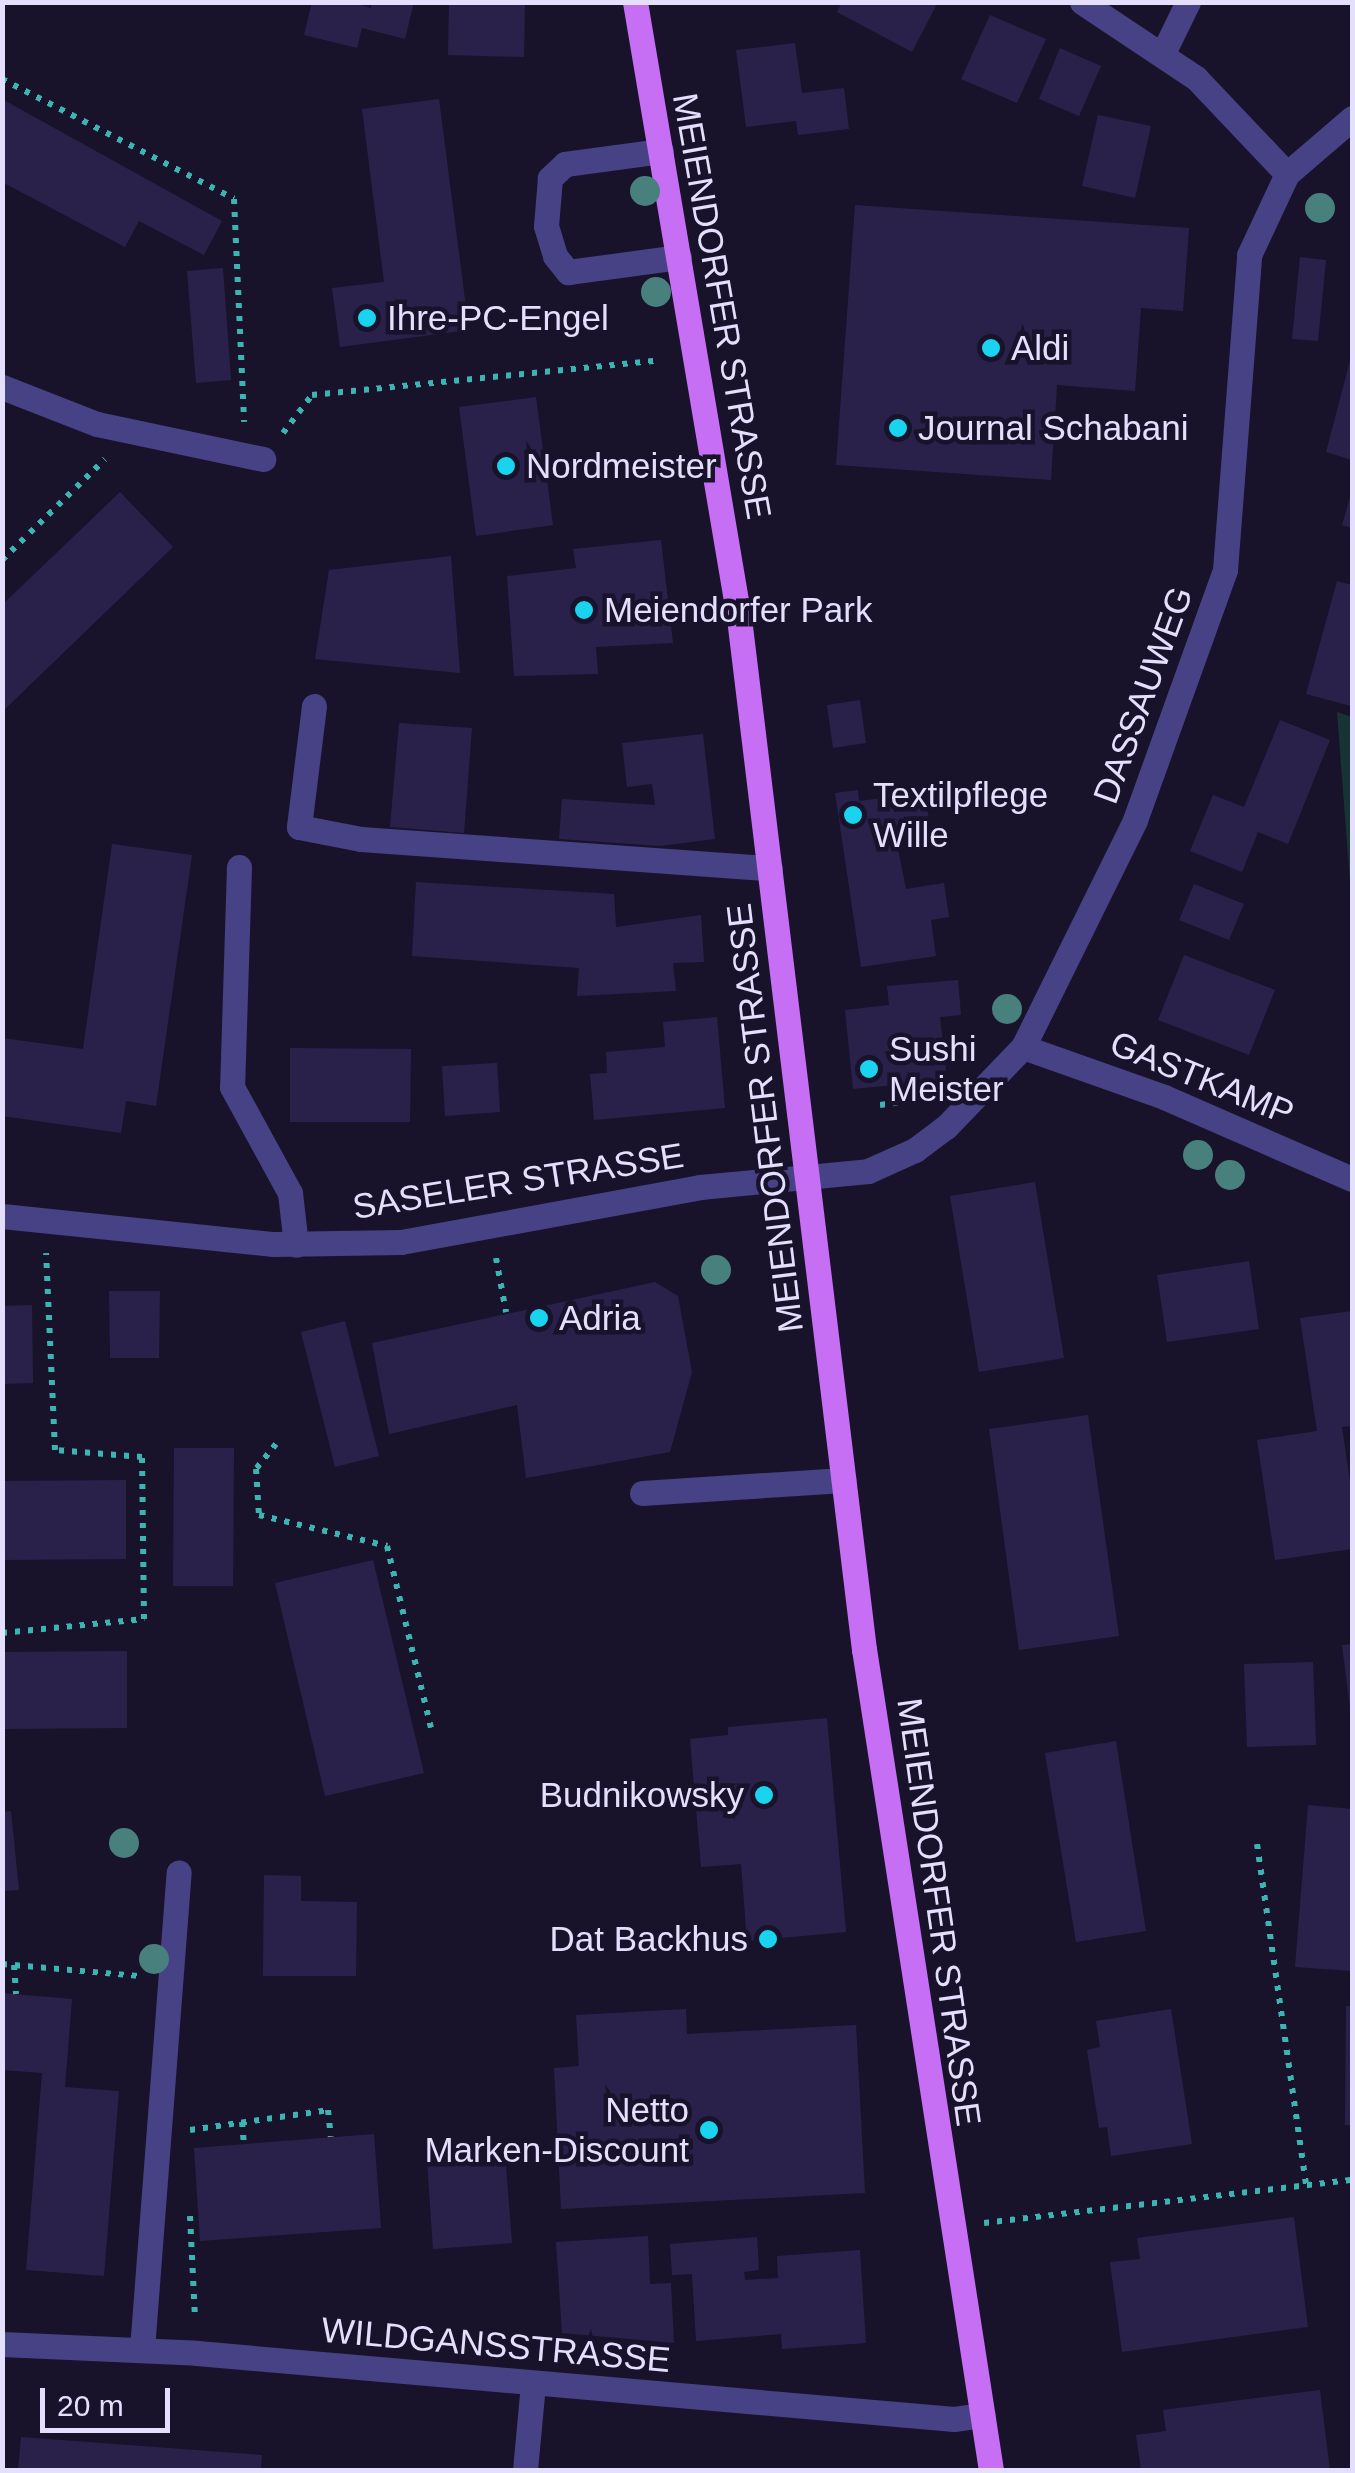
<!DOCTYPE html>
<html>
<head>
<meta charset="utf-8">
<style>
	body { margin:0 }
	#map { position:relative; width:1355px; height:2473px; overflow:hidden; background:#18132b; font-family:Helvetica,sans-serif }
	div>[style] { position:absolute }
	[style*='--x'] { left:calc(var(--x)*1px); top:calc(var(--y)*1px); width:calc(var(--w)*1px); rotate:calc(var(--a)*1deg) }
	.green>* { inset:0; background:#173434 }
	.building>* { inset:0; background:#2a214a }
	.path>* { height:6px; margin-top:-3px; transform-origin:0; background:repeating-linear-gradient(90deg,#3bb5b1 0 5px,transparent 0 13px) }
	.minor>* { height:25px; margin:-12.5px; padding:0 12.5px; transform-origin:12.5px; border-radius:12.5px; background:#474286 }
	.major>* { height:25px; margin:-12.5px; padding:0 12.5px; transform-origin:12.5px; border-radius:12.5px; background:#c66ff4 }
	.trees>* { width:30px; height:30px; margin:-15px; border-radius:50%; background:#48807e }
	.dots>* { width:28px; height:28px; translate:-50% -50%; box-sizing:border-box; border:5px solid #18132b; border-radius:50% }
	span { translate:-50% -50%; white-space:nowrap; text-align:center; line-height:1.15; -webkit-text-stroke:9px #18132b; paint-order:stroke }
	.street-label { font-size:35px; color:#e3dffd }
	.poi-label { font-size:35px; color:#e3dffd }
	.left { translate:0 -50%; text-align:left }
	.right { translate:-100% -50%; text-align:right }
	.frame { position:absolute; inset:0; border:5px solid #e3dffd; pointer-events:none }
	.scale { position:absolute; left:40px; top:2388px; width:130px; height:45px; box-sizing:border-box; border:5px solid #e3dffd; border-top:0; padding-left:12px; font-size:30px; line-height:35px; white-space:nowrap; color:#e3dffd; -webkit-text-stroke:8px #18132b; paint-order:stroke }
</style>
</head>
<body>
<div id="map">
	<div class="green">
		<div style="clip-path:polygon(1337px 712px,1352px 717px,1352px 908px)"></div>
	</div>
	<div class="building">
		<div style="clip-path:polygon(312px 2px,350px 2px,371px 8px,372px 2px,414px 2px,405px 39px,362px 28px,357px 48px,304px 35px)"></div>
		<div style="clip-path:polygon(449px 2px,525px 2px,524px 57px,448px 55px)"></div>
		<div style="clip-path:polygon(842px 2px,938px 2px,912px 52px,837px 12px)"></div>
		<div style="clip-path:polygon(990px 15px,1046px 39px,1017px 103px,961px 79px)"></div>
		<div style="clip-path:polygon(795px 43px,802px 93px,844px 88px,849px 129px,798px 135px,796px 121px,746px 127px,736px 50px)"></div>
		<div style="clip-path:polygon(1060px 48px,1101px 66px,1079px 116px,1039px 99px)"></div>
		<div style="clip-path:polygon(2px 99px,222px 221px,204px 255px,139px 221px,125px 247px,2px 182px)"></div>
		<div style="clip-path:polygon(439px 99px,469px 330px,340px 347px,332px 288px,384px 282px,362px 109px)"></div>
		<div style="clip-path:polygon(1098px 115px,1151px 126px,1135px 198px,1082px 186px)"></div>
		<div style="clip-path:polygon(855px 205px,1189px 228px,1183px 311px,1141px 308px,1135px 391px,1057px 385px,1051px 480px,836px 465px)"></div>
		<div style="clip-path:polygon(1300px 257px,1326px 260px,1318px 341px,1292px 339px)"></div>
		<div style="clip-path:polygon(223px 268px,231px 380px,196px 383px,187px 271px)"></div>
		<div style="clip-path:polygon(1351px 357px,1352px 357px,1352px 460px,1326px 452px)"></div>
		<div style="clip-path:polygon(536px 397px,553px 525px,476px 536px,459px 407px)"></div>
		<div style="clip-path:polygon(120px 492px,173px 547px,2px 712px,2px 605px)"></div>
		<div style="clip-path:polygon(1351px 494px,1352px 494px,1352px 528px,1342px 525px)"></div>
		<div style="clip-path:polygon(661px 540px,673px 643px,596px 647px,598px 674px,514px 676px,507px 576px,576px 568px,573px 549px)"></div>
		<div style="clip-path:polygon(451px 556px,460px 673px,315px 659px,329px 570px)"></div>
		<div style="clip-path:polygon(1337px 581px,1352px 585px,1351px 706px,1306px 694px)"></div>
		<div style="clip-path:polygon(860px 700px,866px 743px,833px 748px,827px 705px)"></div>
		<div style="clip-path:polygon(1280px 720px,1330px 740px,1288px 844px,1258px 832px,1242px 872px,1190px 851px,1213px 795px,1244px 807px)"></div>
		<div style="clip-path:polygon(399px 723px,472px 728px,464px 833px,390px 827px)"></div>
		<div style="clip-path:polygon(703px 734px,715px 839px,660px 846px,559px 839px,562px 799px,655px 805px,652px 784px,627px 787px,622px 743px)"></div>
		<div style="clip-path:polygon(858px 790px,859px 801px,892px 797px,894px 812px,927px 807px,933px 844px,898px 849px,906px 889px,944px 883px,949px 917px,931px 920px,936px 956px,861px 967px,835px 793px)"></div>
		<div style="clip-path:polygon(112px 844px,192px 855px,156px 1106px,126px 1101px,121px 1133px,2px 1116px,2px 1038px,83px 1049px)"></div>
		<div style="clip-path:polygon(416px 882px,614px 894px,616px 927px,701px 915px,704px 962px,673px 963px,676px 991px,577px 996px,579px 968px,412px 956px)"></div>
		<div style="clip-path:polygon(1194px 884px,1244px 904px,1229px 940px,1179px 920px)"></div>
		<div style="clip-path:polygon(1184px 955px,1275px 990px,1249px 1055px,1158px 1020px)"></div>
		<div style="clip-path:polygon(958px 980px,961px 1015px,940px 1017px,947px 1080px,853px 1089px,845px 1010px,889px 1005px,887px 986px)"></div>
		<div style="clip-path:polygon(717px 1017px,725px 1108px,594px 1120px,590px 1074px,607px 1073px,606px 1052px,665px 1047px,663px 1022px)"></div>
		<div style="clip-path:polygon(290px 1048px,411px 1049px,410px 1122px,290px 1122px)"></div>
		<div style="clip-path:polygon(497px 1063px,500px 1112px,445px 1116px,442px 1066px)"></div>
		<div style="clip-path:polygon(1035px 1182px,1064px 1358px,979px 1372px,950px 1196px)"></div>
		<div style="clip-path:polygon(1249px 1261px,1259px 1329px,1167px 1342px,1157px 1275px)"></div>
		<div style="clip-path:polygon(655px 1282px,678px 1296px,692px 1372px,670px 1452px,526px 1478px,517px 1405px,389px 1434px,372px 1343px)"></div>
		<div style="clip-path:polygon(109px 1291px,160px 1291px,159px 1358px,110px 1358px)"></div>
		<div style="clip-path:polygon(32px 1305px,33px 1383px,2px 1384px,2px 1306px)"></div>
		<div style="clip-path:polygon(1352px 1311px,1352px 1426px,1342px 1427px,1352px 1495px,1352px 1549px,1275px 1560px,1257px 1440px,1317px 1431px,1300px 1318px)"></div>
		<div style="clip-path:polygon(345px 1321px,379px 1456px,335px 1467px,301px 1332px)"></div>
		<div style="clip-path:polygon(1088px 1415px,1119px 1636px,1019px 1650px,989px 1429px)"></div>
		<div style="clip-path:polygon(174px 1448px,234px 1448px,233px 1586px,173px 1586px)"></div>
		<div style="clip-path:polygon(126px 1480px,126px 1559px,2px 1560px,2px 1481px)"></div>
		<div style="clip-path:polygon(373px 1560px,424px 1773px,325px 1796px,275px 1583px)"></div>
		<div style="clip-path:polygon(1352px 1644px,1352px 1708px,1350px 1708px,1342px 1645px)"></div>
		<div style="clip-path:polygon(127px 1651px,127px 1728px,2px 1729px,2px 1652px)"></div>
		<div style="clip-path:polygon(1313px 1662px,1316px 1745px,1247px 1747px,1244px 1664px)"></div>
		<div style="clip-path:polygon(827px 1718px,846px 1932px,747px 1941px,741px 1864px,701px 1867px,690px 1739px,728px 1735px,728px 1727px)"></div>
		<div style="clip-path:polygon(1116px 1741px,1146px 1931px,1076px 1942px,1045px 1753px)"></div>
		<div style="clip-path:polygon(1308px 1805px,1352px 1809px,1352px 1971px,1295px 1967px)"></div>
		<div style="clip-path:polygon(11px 1811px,19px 1890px,2px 1891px,2px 1812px)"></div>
		<div style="clip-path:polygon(264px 1875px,301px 1876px,301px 1901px,357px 1902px,356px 1976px,263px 1976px)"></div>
		<div style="clip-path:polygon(2px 1993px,72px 1999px,65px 2087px,119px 2091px,104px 2276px,26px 2270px,42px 2073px,2px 2070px)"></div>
		<div style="clip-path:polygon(1346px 2006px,1352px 2006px,1352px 2125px,1345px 2125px)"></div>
		<div style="clip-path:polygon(686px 2009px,687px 2034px,856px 2025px,865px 2193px,561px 2209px,554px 2068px,579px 2066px,576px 2015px)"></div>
		<div style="clip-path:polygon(1171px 2009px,1192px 2144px,1111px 2156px,1107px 2127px,1099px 2128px,1087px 2050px,1100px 2047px,1096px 2021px)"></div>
		<div style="clip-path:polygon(374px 2134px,381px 2228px,200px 2241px,194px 2148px)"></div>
		<div style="clip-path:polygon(504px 2141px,512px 2243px,433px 2249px,426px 2147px)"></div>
		<div style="clip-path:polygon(1294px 2217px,1308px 2327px,1122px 2352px,1110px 2262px,1140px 2259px,1137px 2238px)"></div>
		<div style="clip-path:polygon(648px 2236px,650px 2284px,671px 2283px,674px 2343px,562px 2333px,556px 2242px)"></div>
		<div style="clip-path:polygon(757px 2237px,759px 2270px,744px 2272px,745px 2280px,778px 2278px,777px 2256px,860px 2250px,866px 2343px,782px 2349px,781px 2334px,696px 2341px,692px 2274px,672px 2275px,670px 2244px)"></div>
		<div style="clip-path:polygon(1320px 2390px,1330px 2470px,1141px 2470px,1136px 2435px,1166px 2431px,1163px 2410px)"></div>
		<div style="clip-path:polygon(21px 2437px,262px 2455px,261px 2470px,18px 2470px)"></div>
	</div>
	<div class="path">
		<div style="--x:2;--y:79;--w:261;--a:27.3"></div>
		<div style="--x:234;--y:199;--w:223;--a:87.4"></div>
		<div style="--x:283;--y:433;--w:48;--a:-52.7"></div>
		<div style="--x:312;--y:395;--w:350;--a:-5.7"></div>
		<div style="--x:2;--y:560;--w:144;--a:-44.4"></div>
		<div style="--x:880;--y:1105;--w:43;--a:-7.9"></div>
		<div style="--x:496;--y:1258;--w:55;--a:79.5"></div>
		<div style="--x:276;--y:1444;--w:32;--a:129"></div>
		<div style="--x:256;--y:1469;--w:46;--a:86.3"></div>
		<div style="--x:259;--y:1515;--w:132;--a:13.6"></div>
		<div style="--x:387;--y:1546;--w:187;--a:76.4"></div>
		<div style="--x:2;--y:1633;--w:143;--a:-5.6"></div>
		<div style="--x:144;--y:1619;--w:162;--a:-90.7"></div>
		<div style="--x:142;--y:1457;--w:87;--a:-175.4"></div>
		<div style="--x:55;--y:1450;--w:197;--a:-92.6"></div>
		<div style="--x:1257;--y:1844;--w:345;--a:81.8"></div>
		<div style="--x:2;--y:1964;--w:139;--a:5"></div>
		<div style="--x:14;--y:1965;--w:29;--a:86"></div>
		<div style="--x:242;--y:2122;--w:22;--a:85"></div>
		<div style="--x:190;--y:2130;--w:139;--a:-8.2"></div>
		<div style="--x:328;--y:2110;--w:27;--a:84"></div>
		<div style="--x:190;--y:2216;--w:103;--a:87.2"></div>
		<div style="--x:984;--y:2223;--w:371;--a:-6.7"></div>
	</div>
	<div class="minor">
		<div style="--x:1082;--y:2;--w:137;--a:33.7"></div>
		<div style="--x:1196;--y:78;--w:132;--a:46.5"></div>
		<div style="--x:1162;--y:55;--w:59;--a:-63.9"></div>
		<div style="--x:661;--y:151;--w:97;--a:172.3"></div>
		<div style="--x:565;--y:164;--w:21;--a:137"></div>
		<div style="--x:550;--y:178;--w:48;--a:94.8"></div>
		<div style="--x:546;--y:226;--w:31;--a:73"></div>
		<div style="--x:555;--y:256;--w:21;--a:51"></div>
		<div style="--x:568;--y:272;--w:112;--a:-7.7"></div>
		<div style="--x:2;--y:387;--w:102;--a:21.3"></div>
		<div style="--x:97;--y:424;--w:170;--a:11.9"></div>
		<div style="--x:314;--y:706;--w:122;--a:97.1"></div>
		<div style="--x:299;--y:827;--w:63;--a:11"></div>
		<div style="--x:361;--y:839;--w:410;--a:4.1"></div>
		<div style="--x:239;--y:867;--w:220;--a:91.8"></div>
		<div style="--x:232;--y:1087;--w:121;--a:61.3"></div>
		<div style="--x:290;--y:1193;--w:52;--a:83.4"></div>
		<div style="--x:1023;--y:1047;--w:150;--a:19.5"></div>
		<div style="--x:1164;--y:1097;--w:205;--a:23.6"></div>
		<div style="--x:2;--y:1216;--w:273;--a:5.9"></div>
		<div style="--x:274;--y:1244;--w:127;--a:-0.9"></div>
		<div style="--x:401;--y:1242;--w:304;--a:-10.4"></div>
		<div style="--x:700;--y:1187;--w:169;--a:-5.4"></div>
		<div style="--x:868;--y:1171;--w:51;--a:-24.1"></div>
		<div style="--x:915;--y:1150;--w:39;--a:-37"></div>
		<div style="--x:946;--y:1127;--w:111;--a:-46.1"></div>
		<div style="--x:1023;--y:1047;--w:253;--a:-63.7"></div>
		<div style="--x:1135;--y:820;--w:266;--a:-70.2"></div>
		<div style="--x:1225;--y:570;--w:316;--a:-85.6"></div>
		<div style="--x:1249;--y:255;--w:89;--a:-64.9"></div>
		<div style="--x:1287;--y:174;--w:86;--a:-40.7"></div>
		<div style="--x:642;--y:1493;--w:202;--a:-3.7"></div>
		<div style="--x:2;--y:2344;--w:195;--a:2.6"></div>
		<div style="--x:197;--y:2353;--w:760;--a:4.98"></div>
		<div style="--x:954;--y:2419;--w:29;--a:-8"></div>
		<div style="--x:142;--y:2349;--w:478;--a:-85.6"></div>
		<div style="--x:525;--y:2470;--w:87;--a:-84.7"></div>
	</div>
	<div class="major">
		<div style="--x:635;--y:2;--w:625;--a:80.42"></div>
		<div style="--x:739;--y:618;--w:1039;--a:83.09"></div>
		<div style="--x:864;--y:1649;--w:831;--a:81.21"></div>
	</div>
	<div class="trees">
		<div style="left:645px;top:191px"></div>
		<div style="left:1320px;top:208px"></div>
		<div style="left:656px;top:292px"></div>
		<div style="left:1007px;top:1009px"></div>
		<div style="left:1198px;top:1155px"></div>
		<div style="left:1230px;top:1175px"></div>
		<div style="left:716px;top:1270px"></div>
		<div style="left:124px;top:1843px"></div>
		<div style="left:154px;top:1959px"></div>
	</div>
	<div class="dots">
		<div style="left:367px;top:318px;background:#1ad3ee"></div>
		<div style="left:991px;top:348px;background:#1ad3ee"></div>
		<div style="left:898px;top:428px;background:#1ad3ee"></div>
		<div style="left:506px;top:466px;background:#1ad3ee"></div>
		<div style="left:584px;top:610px;background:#1ad3ee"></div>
		<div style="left:853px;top:815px;background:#1ad3ee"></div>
		<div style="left:869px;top:1069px;background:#1ad3ee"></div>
		<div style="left:539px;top:1318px;background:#1ad3ee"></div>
		<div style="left:764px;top:1795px;background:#1ad3ee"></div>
		<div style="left:768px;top:1939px;background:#1ad3ee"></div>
		<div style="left:709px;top:2130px;background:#1ad3ee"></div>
	</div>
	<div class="street-label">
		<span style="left:722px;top:306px;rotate:80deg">MEIENDORFER STRASSE</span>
		<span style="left:1143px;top:695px;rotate:-70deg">DASSAUWEG</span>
		<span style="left:1202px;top:1078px;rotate:22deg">GASTKAMP</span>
		<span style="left:765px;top:1118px;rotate:-97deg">MEIENDORFER STRASSE</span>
		<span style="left:518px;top:1181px;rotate:-9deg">SASELER STRASSE</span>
		<span style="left:939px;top:1912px;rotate:82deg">MEIENDORFER STRASSE</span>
		<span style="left:496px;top:2345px;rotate:5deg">WILDGANSSTRASSE</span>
	</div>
	<div class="poi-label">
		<span class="left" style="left:387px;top:318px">Ihre-PC-Engel</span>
		<span class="left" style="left:1011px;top:348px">Aldi</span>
		<span class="left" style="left:918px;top:428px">Journal Schabani</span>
		<span class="left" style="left:526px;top:466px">Nordmeister</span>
		<span class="left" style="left:604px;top:610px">Meiendorfer Park</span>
		<span class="left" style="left:873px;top:815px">Textilpflege<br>Wille</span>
		<span class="left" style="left:889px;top:1069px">Sushi<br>Meister</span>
		<span class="left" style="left:559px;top:1318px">Adria</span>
		<span class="right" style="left:744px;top:1795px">Budnikowsky</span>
		<span class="right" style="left:748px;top:1939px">Dat Backhus</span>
		<span class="right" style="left:689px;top:2130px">Netto<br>Marken-Discount</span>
	</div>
	<div class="frame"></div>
	<div class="scale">20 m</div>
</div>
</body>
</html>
